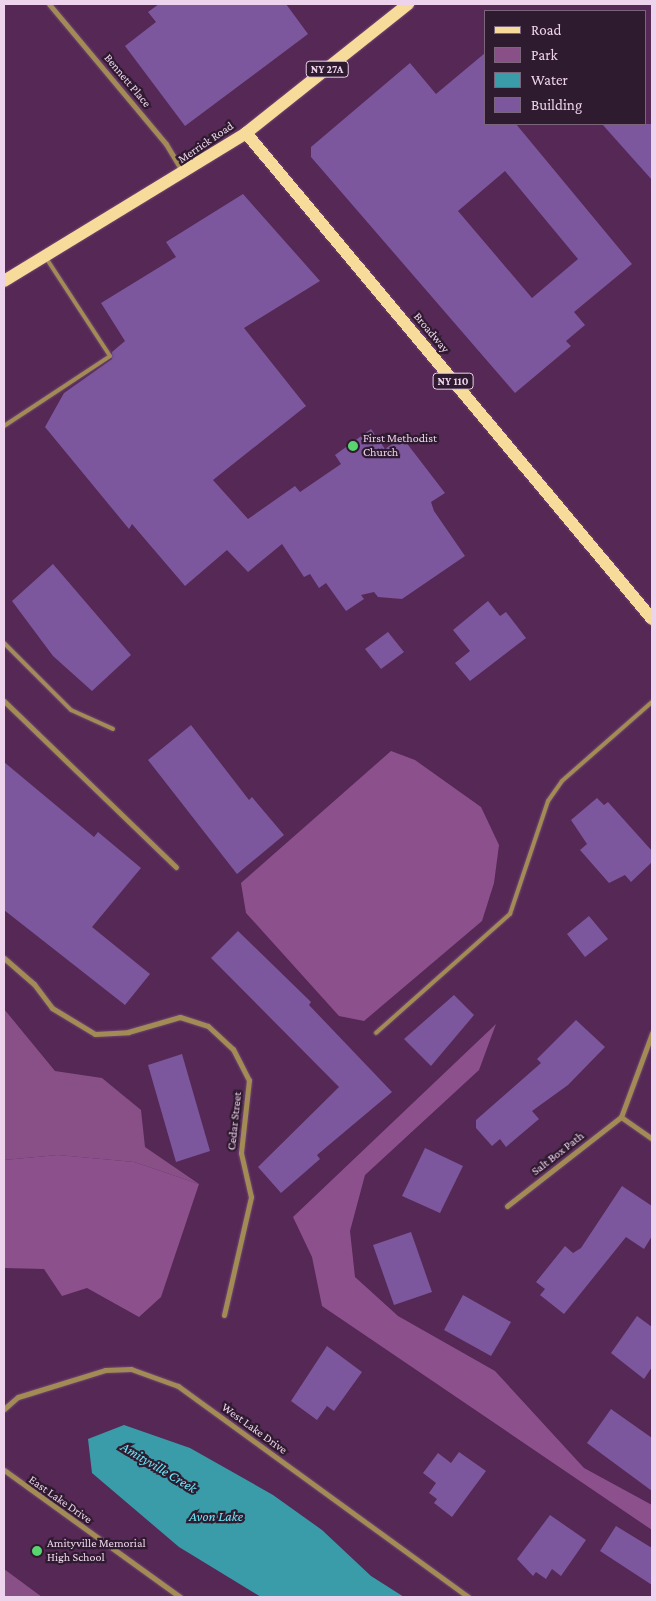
<!DOCTYPE html>
<html>
<head>
<meta charset="utf-8">
<style>
	body { margin:0 }
	#map { position:relative; width:656px; height:1601px; overflow:hidden; background:#552855; font-family:"Crimson Pro",serif }
	div>[style] { position:absolute }
	[style*='--x'] { left:calc(var(--x)*1px); top:calc(var(--y)*1px); width:calc(var(--w)*1px); rotate:calc(var(--a)*1deg) }
	.green>* { inset:0; background:#885087 }
	.forest>* { inset:0; background:#8c518c }
	.water>* { inset:0; background:#3b9ca9 }
	.building>* { inset:0; background:#7c579d }
	.roads { filter:drop-shadow(0 0 1px #714770) drop-shadow(0 0 1px #714770) }
	.service>* { height:4px; margin:-2px; padding:0 2px; transform-origin:2px; border-radius:2px; background:#a28b54 }
	.minor>* { height:5px; margin:-2.5px; padding:0 2.5px; transform-origin:2.5px; border-radius:2.5px; background:#a28b54 }
	.primary>* { height:12px; margin:-6px; padding:0 6px; transform-origin:6px; border-radius:6px; background:#f7db9a }
	.dots>* { width:14px; height:14px; translate:-50% -50%; box-sizing:border-box; border:2px solid #2f1b2f; border-radius:50% }
	span { translate:-50% -50%; white-space:nowrap; text-align:center; line-height:1.15; -webkit-text-stroke:4.5px #2f1b2f; paint-order:stroke }
	.shield-label span { padding:1px 4px; background:#2f1b2f; border:1px solid; border-radius:4px; -webkit-text-stroke-width:0 }
	.shield-label { font-size:11px; color:#eed3ed; font-weight:700 }
	.street-label { font-size:12px; color:#eed3ed }
	.poi-label { font-size:12px; color:#eed3ed }
	.left { translate:0 -50%; text-align:left }
	.water-label { font-size:14px; color:#68e8f9; font-style:italic }
	.frame { position:absolute; inset:0; border:5px solid #eed3ed; pointer-events:none }
	.legend { position:absolute; left:484px; top:10px; width:162px; height:115px; box-sizing:border-box; background:#2f1b2f; border:1px solid #7b657b; margin:0; padding:6px 9px; list-style:none; font-size:15px; color:#eed3ed }
	.legend li { display:flex; align-items:center; gap:10px; height:25px }
	.legend b { width:25px; border:1px solid #7b657b }
</style>
</head>
<body>
<div id="map">
	<div class="green">
		<div style="clip-path:polygon(4px 1009px,55px 1071px,102px 1078px,141px 1110px,145px 1147px,199px 1184px,134px 1162px,58px 1155px,4px 1160px)"></div>
		<div style="clip-path:polygon(4px 1569px,42px 1597px,4px 1597px)"></div>
	</div>
	<div class="forest">
		<div style="clip-path:polygon(391px 751px,415px 760px,481px 807px,499px 845px,494px 883px,482px 921px,364px 1021px,339px 1016px,246px 913px,241px 883px)"></div>
		<div style="clip-path:polygon(496px 1024px,479px 1070px,365px 1175px,350px 1231px,355px 1277px,398px 1316px,495px 1371px,584px 1468px,652px 1505px,652px 1530px,322px 1306px,312px 1257px,293px 1217px)"></div>
		<div style="clip-path:polygon(58px 1155px,134px 1162px,199px 1184px,161px 1297px,139px 1317px,87px 1288px,62px 1296px,44px 1269px,4px 1268px,4px 1160px)"></div>
	</div>
	<div class="water">
		<div style="clip-path:polygon(124px 1425px,190px 1448px,273px 1495px,322px 1530px,371px 1576px,404px 1597px,261px 1597px,179px 1547px,92px 1473px,88px 1439px)"></div>
	</div>
	<div class="building">
		<div style="clip-path:polygon(159px 4px,286px 4px,308px 34px,185px 126px,125px 46px,156px 22px,148px 12px)"></div>
		<div style="clip-path:polygon(evenodd,485px 53px,485px 124px,516px 124px,632px 264px,574px 312px,585px 325px,566px 341px,571px 346px,515px 393px,311px 157px,311px 147px,410px 63px,436px 94px,485px 53px,505px 171px,578px 259px,532px 298px,458px 211px,505px 171px)"></div>
		<div style="clip-path:polygon(602px 124px,652px 124px,652px 180px)"></div>
		<div style="clip-path:polygon(243px 194px,320px 281px,244px 328px,306px 406px,213px 480px,248px 519px,295px 486px,300px 492px,341px 464px,335px 455px,371px 429px,385px 449px,402px 437px,445px 493px,431px 502px,434px 511px,465px 556px,402px 599px,378px 597px,374px 592px,361px 595px,364px 599px,346px 611px,326px 583px,319px 588px,310px 574px,304px 577px,282px 544px,248px 572px,227px 550px,185px 586px,132px 524px,129px 529px,45px 427px,64px 393px,112px 359px,112px 352px,125px 341px,101px 303px,176px 257px,166px 242px)"></div>
		<div style="clip-path:polygon(53px 564px,131px 655px,92px 691px,53px 656px,12px 601px)"></div>
		<div style="clip-path:polygon(488px 601px,500px 616px,506px 612px,526px 638px,470px 681px,455px 663px,470px 651px,453px 630px)"></div>
		<div style="clip-path:polygon(388px 632px,404px 652px,381px 669px,365px 649px)"></div>
		<div style="clip-path:polygon(191px 725px,249px 800px,252px 797px,284px 835px,237px 874px,148px 760px)"></div>
		<div style="clip-path:polygon(4px 762px,94px 837px,98px 832px,141px 868px,92px 927px,150px 974px,125px 1005px,4px 910px)"></div>
		<div style="clip-path:polygon(597px 798px,604px 805px,608px 802px,652px 851px,652px 862px,631px 882px,625px 875px,609px 883px,580px 850px,587px 844px,571px 820px)"></div>
		<div style="clip-path:polygon(589px 916px,608px 939px,585px 957px,567px 934px)"></div>
		<div style="clip-path:polygon(238px 931px,311px 1002px,309px 1005px,392px 1092px,317px 1155px,320px 1159px,281px 1193px,258px 1167px,339px 1087px,211px 958px)"></div>
		<div style="clip-path:polygon(454px 995px,474px 1015px,431px 1066px,404px 1039px)"></div>
		<div style="clip-path:polygon(576px 1020px,605px 1047px,568px 1085px,532px 1111px,539px 1119px,506px 1147px,500px 1139px,492px 1146px,476px 1128px,476px 1120px,541px 1063px,537px 1059px)"></div>
		<div style="clip-path:polygon(182px 1054px,210px 1151px,176px 1162px,148px 1065px)"></div>
		<div style="clip-path:polygon(425px 1148px,463px 1166px,440px 1213px,402px 1196px)"></div>
		<div style="clip-path:polygon(622px 1186px,652px 1206px,652px 1236px,644px 1249px,626px 1237px,564px 1314px,540px 1295px,545px 1289px,536px 1282px,565px 1246px,573px 1253px,581px 1248px)"></div>
		<div style="clip-path:polygon(411px 1232px,432px 1292px,394px 1305px,373px 1245px)"></div>
		<div style="clip-path:polygon(463px 1295px,511px 1322px,491px 1356px,444px 1330px)"></div>
		<div style="clip-path:polygon(637px 1316px,652px 1327px,652px 1367px,644px 1379px,611px 1353px)"></div>
		<div style="clip-path:polygon(327px 1346px,362px 1372px,334px 1411px,327px 1406px,317px 1420px,291px 1401px)"></div>
		<div style="clip-path:polygon(611px 1409px,652px 1438px,652px 1491px,587px 1443px)"></div>
		<div style="clip-path:polygon(459px 1452px,486px 1471px,452px 1517px,434px 1503px,437px 1499px,429px 1493px,436px 1483px,423px 1473px,438px 1453px,451px 1463px)"></div>
		<div style="clip-path:polygon(550px 1515px,586px 1540px,561px 1576px,552px 1569px,546px 1579px,536px 1572px,533px 1576px,517px 1559px)"></div>
		<div style="clip-path:polygon(616px 1526px,652px 1548px,652px 1585px,600px 1551px)"></div>
	</div>
	<div class="roads">
		<div class="service">
			<div style="--x:4;--y:426;--w:127;--a:-33.4"></div>
			<div style="--x:110;--y:356;--w:117;--a:-123.1"></div>
			<div style="--x:4;--y:643;--w:95;--a:45"></div>
			<div style="--x:71;--y:710;--w:46;--a:24.3"></div>
			<div style="--x:376;--y:1033;--w:179;--a:-41.6"></div>
			<div style="--x:510;--y:914;--w:119;--a:-71.4"></div>
			<div style="--x:548;--y:801;--w:24;--a:-55"></div>
			<div style="--x:562;--y:781;--w:120;--a:-41.3"></div>
		</div>
		<div class="minor">
			<div style="--x:49;--y:4;--w:182;--a:50.1"></div>
			<div style="--x:166;--y:144;--w:33;--a:59"></div>
			<div style="--x:4;--y:701;--w:239;--a:44"></div>
			<div style="--x:4;--y:958;--w:40;--a:41"></div>
			<div style="--x:34;--y:984;--w:30;--a:53"></div>
			<div style="--x:52;--y:1008;--w:50;--a:31.2"></div>
			<div style="--x:95;--y:1034;--w:33;--a:-3"></div>
			<div style="--x:128;--y:1032;--w:54;--a:-16.1"></div>
			<div style="--x:180;--y:1017;--w:29;--a:18"></div>
			<div style="--x:208;--y:1026;--w:34;--a:43"></div>
			<div style="--x:233;--y:1049;--w:35;--a:63"></div>
			<div style="--x:249;--y:1080;--w:73;--a:96.3"></div>
			<div style="--x:241;--y:1153;--w:45;--a:77.2"></div>
			<div style="--x:251;--y:1197;--w:121;--a:102.9"></div>
			<div style="--x:621;--y:1117;--w:38;--a:35"></div>
			<div style="--x:507;--y:1206;--w:145;--a:-38"></div>
			<div style="--x:621;--y:1117;--w:90;--a:-69.7"></div>
			<div style="--x:4;--y:1409;--w:18;--a:-41"></div>
			<div style="--x:18;--y:1397;--w:91;--a:-17.2"></div>
			<div style="--x:105;--y:1370;--w:26;--a:-2"></div>
			<div style="--x:131;--y:1369;--w:50;--a:19.9"></div>
			<div style="--x:178;--y:1386;--w:359;--a:36"></div>
			<div style="--x:4;--y:1470;--w:217;--a:35.8"></div>
		</div>
		<div class="primary">
			<div style="--x:246;--y:133;--w:633;--a:50.12"></div>
			<div style="--x:4;--y:281;--w:284;--a:-31.4"></div>
			<div style="--x:246;--y:133;--w:207;--a:-38.5"></div>
		</div>
	</div>
	<div class="dots">
		<div style="left:353px;top:446px;background:#58d570"></div>
		<div style="left:37px;top:1551px;background:#58d570"></div>
	</div>
	<div class="shield-label">
		<span style="left:327px;top:69px">NY 27A</span>
		<span style="left:453px;top:381px">NY 110</span>
	</div>
	<div class="street-label">
		<span style="left:127px;top:81px;rotate:50deg">Bennett Place</span>
		<span style="left:206px;top:143px;rotate:-34deg">Merrick Road</span>
		<span style="left:431px;top:333px;rotate:50deg">Broadway</span>
		<span style="left:235px;top:1121px;rotate:-84deg">Cedar Street</span>
		<span style="left:558px;top:1154px;rotate:-38deg">Salt Box Path</span>
		<span style="left:254px;top:1429px;rotate:36deg">West Lake Drive</span>
		<span style="left:60px;top:1500px;rotate:35deg">East Lake Drive</span>
	</div>
	<div class="poi-label">
		<span class="left" style="left:363px;top:446px">First Methodist<br>Church</span>
		<span class="left" style="left:47px;top:1551px">Amityville Memorial<br>High School</span>
	</div>
	<div class="water-label">
		<span style="left:159px;top:1467px;rotate:31deg">Amityville Creek</span>
		<span style="left:216px;top:1516px">Avon Lake</span>
	</div>
	<div class="frame"></div>
	<ul class="legend">
	<li><b style="height:6px;background:#f7db9a"></b>Road</li>
	<li><b style="height:14px;background:#885087"></b>Park</li>
	<li><b style="height:14px;background:#3b9ca9"></b>Water</li>
	<li><b style="height:14px;background:#7c579d"></b>Building</li>
	</ul>
</div>
</body>
</html>
